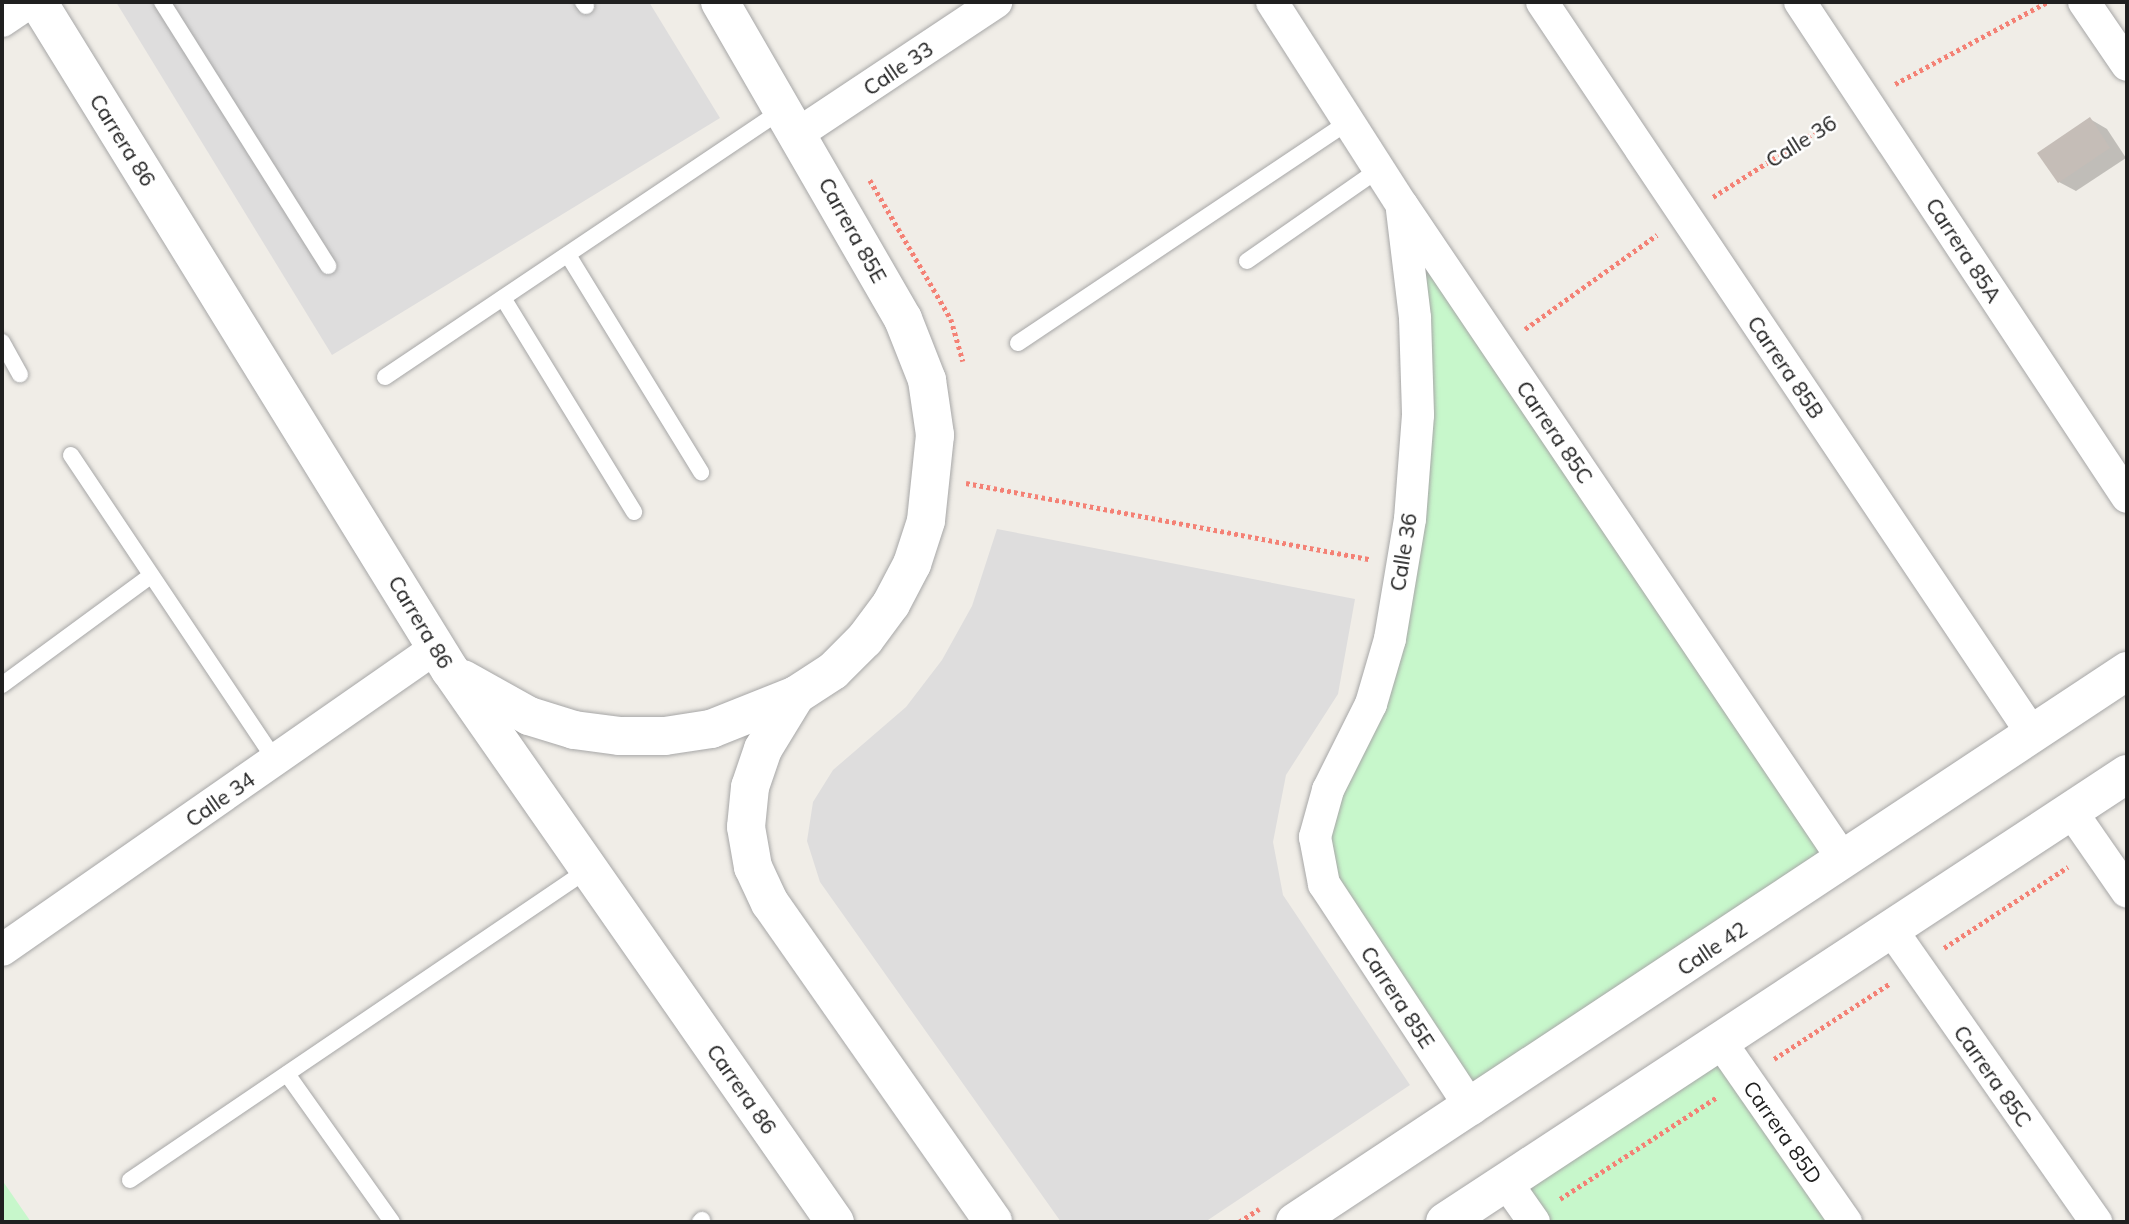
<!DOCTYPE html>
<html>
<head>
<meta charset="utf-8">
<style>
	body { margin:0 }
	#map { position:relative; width:2129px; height:1224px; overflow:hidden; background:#f0ede7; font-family:Mulish,sans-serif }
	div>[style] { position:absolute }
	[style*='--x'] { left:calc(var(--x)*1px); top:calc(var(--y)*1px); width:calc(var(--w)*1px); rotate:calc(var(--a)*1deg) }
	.residential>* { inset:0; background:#dedddd }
	.park>* { inset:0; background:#c7f7cb }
	.shadow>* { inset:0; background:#0003 }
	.building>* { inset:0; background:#c5bdb7 }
	.path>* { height:4.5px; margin-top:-2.25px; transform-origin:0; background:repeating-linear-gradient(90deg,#f48175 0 3.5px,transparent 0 7px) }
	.roads { filter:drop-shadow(0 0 2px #a7a7a7) drop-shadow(0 0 2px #a7a7a7) }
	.service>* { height:16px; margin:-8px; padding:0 8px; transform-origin:8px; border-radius:8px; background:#fff }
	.minor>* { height:32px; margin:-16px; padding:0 16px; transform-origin:16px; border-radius:16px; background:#fff }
	.tertiary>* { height:38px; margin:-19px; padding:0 19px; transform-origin:19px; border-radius:19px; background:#fff }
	span { translate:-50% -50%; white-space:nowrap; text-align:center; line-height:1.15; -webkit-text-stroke:5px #fff; paint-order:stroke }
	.street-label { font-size:21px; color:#202020 }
	.frame { position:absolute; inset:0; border:4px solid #202020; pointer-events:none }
</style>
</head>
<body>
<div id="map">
	<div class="residential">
		<div style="clip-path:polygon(116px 2px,649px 2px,720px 118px,332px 355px)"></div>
		<div style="clip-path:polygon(997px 529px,1355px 599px,1338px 694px,1286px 775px,1273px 842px,1283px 895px,1410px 1085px,1205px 1222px,1061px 1222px,820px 882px,807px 841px,813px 802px,833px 770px,906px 707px,942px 660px,972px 606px)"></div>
	</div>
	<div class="park">
		<div style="clip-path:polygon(1402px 205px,1843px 859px,1472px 1109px,1324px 884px,1328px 790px,1371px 704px,1410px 519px)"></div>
		<div style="clip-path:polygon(1720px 1041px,1846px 1222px,1534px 1222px,1506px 1182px)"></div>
		<div style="clip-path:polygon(2px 1180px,31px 1222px,2px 1222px)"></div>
	</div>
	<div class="shadow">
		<div style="clip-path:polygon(2090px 119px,2107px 129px,2126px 158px,2076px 191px,2059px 182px)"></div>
	</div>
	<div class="building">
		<div style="clip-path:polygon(2090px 117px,2110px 148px,2058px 183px,2037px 153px)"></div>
	</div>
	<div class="path">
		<div style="--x:1895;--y:84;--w:173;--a:-28.3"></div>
		<div style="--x:870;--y:180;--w:161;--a:59.8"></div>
		<div style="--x:951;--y:319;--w:44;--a:74.1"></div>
		<div style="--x:1713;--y:197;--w:146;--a:-32.4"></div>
		<div style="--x:1525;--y:329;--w:162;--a:-35.5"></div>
		<div style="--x:966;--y:483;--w:411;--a:10.7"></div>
		<div style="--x:1944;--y:948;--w:148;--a:-33.2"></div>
		<div style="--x:1774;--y:1059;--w:137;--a:-33.1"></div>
		<div style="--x:1560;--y:1199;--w:187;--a:-33"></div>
		<div style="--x:1239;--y:1222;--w:24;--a:-33"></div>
	</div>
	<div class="roads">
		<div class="service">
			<div style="--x:162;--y:2;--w:312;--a:57.8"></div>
			<div style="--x:583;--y:2;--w:5;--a:53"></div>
			<div style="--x:568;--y:255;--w:255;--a:58.5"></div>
			<div style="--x:1247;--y:261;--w:160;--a:-34.8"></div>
			<div style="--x:503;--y:298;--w:251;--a:58.5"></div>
			<div style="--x:2;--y:342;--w:37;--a:61"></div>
			<div style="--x:1018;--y:343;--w:397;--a:-33.8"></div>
			<div style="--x:385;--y:377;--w:481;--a:-33.9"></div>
			<div style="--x:71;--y:455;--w:367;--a:56.2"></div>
			<div style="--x:2;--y:685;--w:182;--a:-36.3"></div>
			<div style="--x:287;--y:1074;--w:181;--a:54.6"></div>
			<div style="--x:130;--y:1180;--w:554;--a:-34.12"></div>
			<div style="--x:700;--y:1222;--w:3;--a:-45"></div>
		</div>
		<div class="minor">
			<div style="--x:1272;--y:2;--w:241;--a:57.4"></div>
			<div style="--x:1402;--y:205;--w:789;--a:56.01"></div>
			<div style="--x:1542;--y:2;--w:879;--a:56.18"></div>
			<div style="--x:1800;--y:2;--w:593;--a:56.55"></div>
			<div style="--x:2084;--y:2;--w:76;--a:55.7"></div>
			<div style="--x:2;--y:21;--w:34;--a:-34"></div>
			<div style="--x:799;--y:133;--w:237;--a:-33.6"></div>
			<div style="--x:1402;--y:210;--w:109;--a:83.1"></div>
			<div style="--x:1415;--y:318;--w:97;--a:88.2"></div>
			<div style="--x:1418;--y:415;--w:104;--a:94.4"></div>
			<div style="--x:1410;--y:519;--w:122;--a:99.5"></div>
			<div style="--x:1390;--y:639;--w:68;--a:106.3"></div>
			<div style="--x:1371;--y:704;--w:96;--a:116.6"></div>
			<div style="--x:1328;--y:790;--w:49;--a:105.5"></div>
			<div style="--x:1315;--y:837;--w:48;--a:79.2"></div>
			<div style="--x:1324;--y:884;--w:269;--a:56.7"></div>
			<div style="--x:2071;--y:811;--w:98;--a:55.3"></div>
			<div style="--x:1891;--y:929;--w:358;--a:55"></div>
			<div style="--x:2;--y:950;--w:530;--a:-34.86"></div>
			<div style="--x:1720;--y:1041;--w:221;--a:55.2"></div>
			<div style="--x:1506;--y:1182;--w:49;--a:55"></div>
		</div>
		<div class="tertiary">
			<div style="--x:38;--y:2;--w:785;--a:58.34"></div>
			<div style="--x:450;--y:670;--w:673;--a:55.11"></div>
			<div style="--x:720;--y:2;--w:366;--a:60"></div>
			<div style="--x:903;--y:319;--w:66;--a:68.5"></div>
			<div style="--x:927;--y:380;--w:56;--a:81.7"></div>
			<div style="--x:935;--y:435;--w:86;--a:96"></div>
			<div style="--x:926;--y:521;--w:45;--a:108"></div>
			<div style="--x:912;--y:564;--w:45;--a:117.7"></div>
			<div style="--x:891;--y:604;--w:44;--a:126.6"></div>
			<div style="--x:865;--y:639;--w:45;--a:135"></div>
			<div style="--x:833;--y:671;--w:44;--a:147"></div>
			<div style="--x:796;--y:695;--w:63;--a:121.4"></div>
			<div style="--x:763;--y:749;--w:40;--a:108.9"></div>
			<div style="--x:750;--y:787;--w:40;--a:95.7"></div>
			<div style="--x:746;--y:827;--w:41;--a:80.1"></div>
			<div style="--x:753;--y:867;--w:40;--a:65"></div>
			<div style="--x:770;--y:903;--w:389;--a:55"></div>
			<div style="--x:463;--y:679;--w:76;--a:29.3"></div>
			<div style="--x:529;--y:716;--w:47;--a:17.3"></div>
			<div style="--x:574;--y:730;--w:45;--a:7.6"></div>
			<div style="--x:619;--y:736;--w:46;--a:0"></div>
			<div style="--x:665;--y:736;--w:47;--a:-8.7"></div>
			<div style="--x:711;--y:729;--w:92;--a:-21.8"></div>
			<div style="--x:1295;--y:1222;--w:998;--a:-33.51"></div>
			<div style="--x:1445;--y:1222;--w:816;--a:-33.3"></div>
		</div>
	</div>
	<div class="street-label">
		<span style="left:898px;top:68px;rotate:-34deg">Calle 33</span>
		<span style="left:123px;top:140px;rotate:58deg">Carrera 86</span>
		<span style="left:1801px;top:141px;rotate:-32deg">Calle 36</span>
		<span style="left:853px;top:230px;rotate:61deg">Carrera 85E</span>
		<span style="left:1964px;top:250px;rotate:57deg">Carrera 85A</span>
		<span style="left:1786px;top:367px;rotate:56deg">Carrera 85B</span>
		<span style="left:1555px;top:432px;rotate:56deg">Carrera 85C</span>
		<span style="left:1403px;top:552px;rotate:-81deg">Calle 36</span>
		<span style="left:421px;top:622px;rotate:59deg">Carrera 86</span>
		<span style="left:220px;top:799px;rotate:-35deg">Calle 34</span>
		<span style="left:1712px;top:948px;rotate:-34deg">Calle 42</span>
		<span style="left:1398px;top:997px;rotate:57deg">Carrera 85E</span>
		<span style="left:1993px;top:1076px;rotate:55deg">Carrera 85C</span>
		<span style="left:742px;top:1089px;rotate:55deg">Carrera 86</span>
		<span style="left:1783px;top:1132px;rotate:55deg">Carrera 85D</span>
	</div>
	<div class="frame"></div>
</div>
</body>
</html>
